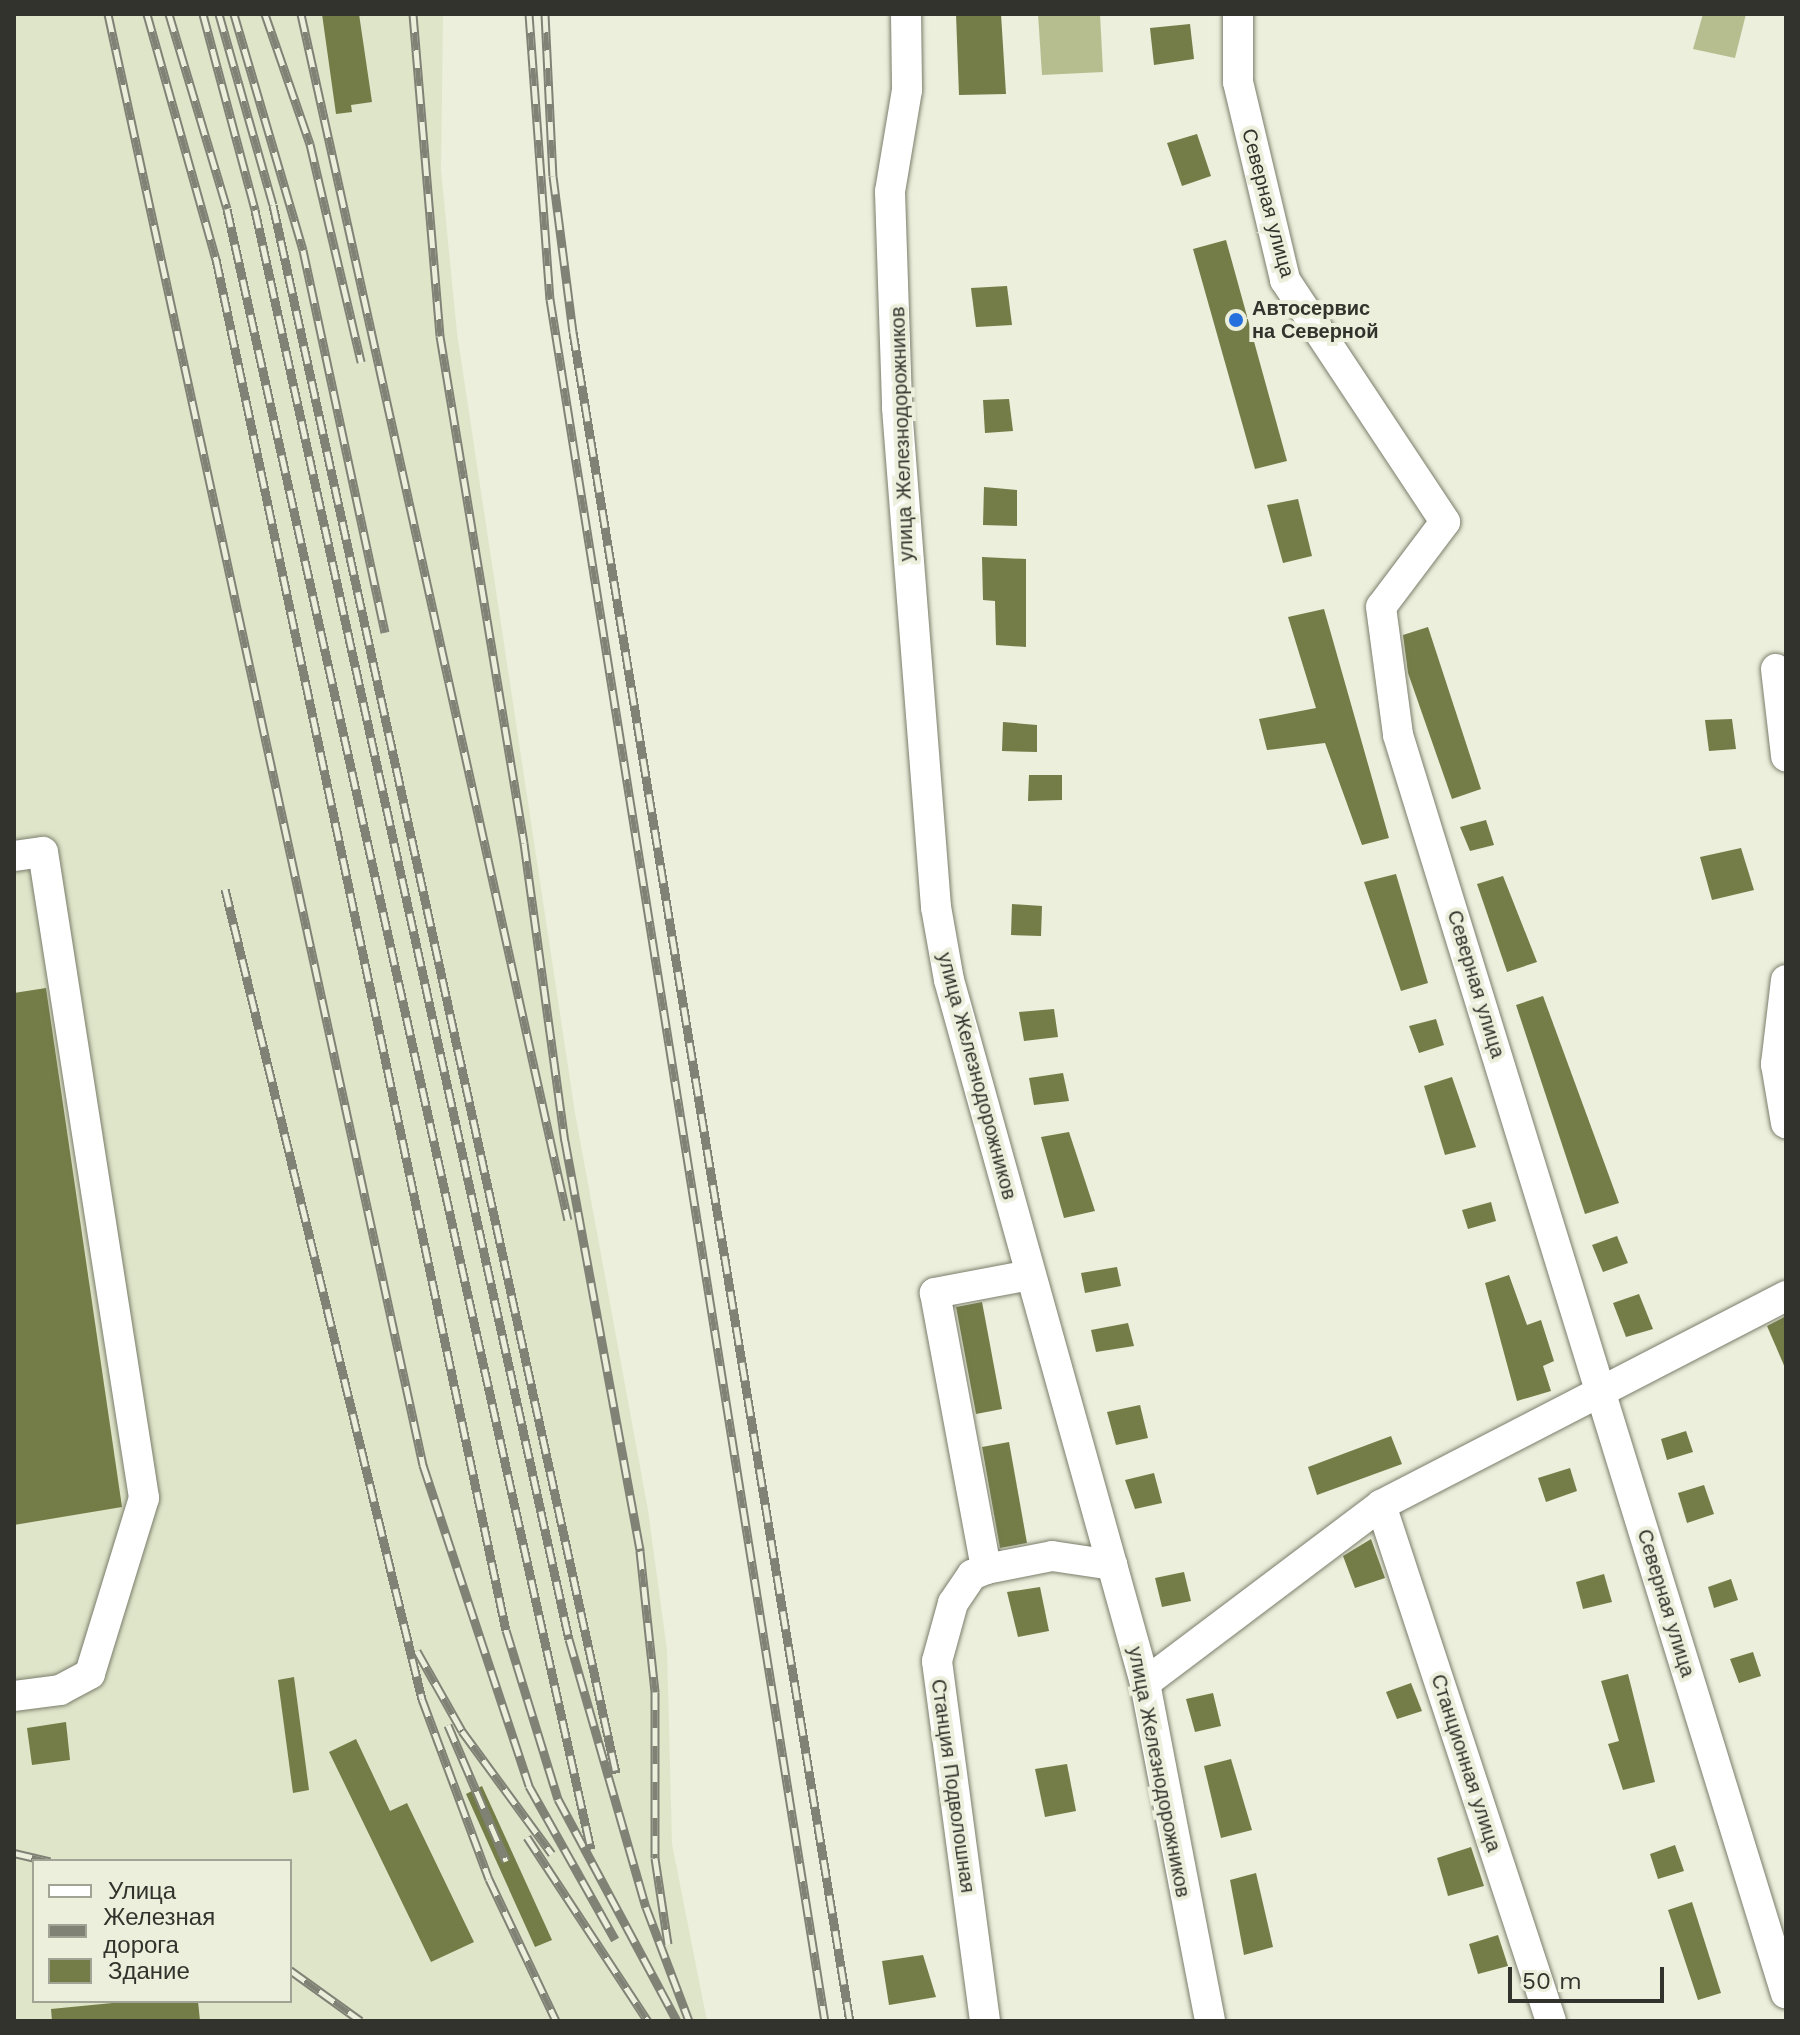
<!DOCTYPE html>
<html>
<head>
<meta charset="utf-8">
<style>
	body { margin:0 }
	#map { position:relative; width:1800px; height:2035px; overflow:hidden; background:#ebefdb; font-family:"Work Sans",sans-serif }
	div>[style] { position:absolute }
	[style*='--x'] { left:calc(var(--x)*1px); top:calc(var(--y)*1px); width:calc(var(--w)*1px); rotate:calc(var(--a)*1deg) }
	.built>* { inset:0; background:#dfe5c9 }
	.green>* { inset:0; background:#b6be90 }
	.building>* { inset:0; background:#747c47 }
	.roads { filter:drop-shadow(0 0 2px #7b7e6c) drop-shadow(0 0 2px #7b7e6c) }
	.minor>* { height:30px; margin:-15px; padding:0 15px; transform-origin:15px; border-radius:15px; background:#fff }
	.rail>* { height:9px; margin-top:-4.5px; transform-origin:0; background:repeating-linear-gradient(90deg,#ebefdb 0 18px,#808276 0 36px); box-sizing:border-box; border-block:2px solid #808276 }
	.dots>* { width:22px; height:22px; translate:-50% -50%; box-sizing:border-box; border:4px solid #ebefdb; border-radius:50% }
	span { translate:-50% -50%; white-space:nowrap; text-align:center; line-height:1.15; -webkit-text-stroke:8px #ebefdb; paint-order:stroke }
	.street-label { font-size:20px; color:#32332c }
	.poi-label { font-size:20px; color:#32332c; font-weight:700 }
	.left { translate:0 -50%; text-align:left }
	.frame { position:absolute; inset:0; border:16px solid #32332c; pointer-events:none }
	.legend { position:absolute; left:32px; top:1859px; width:260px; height:144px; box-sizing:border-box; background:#ebefdb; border:2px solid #a1a495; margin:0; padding:10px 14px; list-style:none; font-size:24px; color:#32332c }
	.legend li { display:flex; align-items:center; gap:16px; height:40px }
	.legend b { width:40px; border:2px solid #a1a495 }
	.scale { position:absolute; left:1508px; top:1967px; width:156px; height:36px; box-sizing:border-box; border:4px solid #32332c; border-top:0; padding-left:10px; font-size:24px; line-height:28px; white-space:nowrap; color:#32332c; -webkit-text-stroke:6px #ebefdb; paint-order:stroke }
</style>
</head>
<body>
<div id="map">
	<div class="built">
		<div style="clip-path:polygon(evenodd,14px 14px,443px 14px,441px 170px,457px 333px,575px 1113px,648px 1510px,667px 1650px,672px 1844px,707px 2021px,14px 2021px,14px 14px,34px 1861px,290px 1861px,290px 2001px,34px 2001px,34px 1861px)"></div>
	</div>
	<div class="green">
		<div style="clip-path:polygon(1038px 14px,1100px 14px,1103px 72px,1042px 75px)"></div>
		<div style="clip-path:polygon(1703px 14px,1746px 14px,1735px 58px,1693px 49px)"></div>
	</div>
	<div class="building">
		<div style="clip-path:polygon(322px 14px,359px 14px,372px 102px,351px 105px,352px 112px,336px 114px)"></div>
		<div style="clip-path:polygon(956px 14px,1001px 14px,1006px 94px,959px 95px)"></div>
		<div style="clip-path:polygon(1190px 24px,1194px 59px,1154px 65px,1150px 28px)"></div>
		<div style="clip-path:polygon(1197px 134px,1211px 176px,1182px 186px,1167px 143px)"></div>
		<div style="clip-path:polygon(1226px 240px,1287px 461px,1255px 469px,1193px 249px)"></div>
		<div style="clip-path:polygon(1007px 286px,1012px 325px,976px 327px,971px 288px)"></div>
		<div style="clip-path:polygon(1009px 399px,1013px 431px,985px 433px,983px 400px)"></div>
		<div style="clip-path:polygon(984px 487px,1017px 490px,1017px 526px,983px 525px)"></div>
		<div style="clip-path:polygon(1298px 499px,1312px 556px,1283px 563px,1267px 505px)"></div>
		<div style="clip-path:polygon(982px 557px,1026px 559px,1026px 647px,996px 645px,995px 601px,983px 600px)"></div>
		<div style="clip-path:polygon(1324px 609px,1389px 838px,1362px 845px,1325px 743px,1267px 750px,1259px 719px,1316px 708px,1288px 617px)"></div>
		<div style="clip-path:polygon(1428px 627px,1481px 789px,1452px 799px,1408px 673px,1403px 635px)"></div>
		<div style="clip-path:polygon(1732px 719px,1736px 749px,1709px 751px,1705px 720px)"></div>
		<div style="clip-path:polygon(1003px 722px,1037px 725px,1037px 752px,1002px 751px)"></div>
		<div style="clip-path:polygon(1029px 775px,1062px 775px,1062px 800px,1028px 801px)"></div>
		<div style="clip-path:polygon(1486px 820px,1494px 845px,1470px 851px,1460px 827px)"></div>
		<div style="clip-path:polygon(1741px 848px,1754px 890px,1712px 900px,1700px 857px)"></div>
		<div style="clip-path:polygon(1396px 874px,1428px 983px,1401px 991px,1364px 882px)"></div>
		<div style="clip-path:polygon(1503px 876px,1537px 962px,1507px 972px,1477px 884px)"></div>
		<div style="clip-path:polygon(1012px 904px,1042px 906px,1041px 936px,1011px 935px)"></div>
		<div style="clip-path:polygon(46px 988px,122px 1507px,14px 1525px,14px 993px)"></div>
		<div style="clip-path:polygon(1543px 996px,1619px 1203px,1585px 1214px,1516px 1005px)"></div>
		<div style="clip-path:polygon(1054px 1009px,1058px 1037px,1024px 1041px,1019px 1012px)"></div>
		<div style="clip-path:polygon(1436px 1019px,1444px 1045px,1419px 1053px,1409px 1026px)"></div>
		<div style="clip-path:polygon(1063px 1073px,1069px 1101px,1034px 1105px,1029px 1078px)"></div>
		<div style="clip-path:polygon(1452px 1077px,1476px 1147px,1445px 1155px,1424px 1086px)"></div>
		<div style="clip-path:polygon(1069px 1132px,1095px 1211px,1064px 1218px,1041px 1137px)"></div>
		<div style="clip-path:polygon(1491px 1202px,1496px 1221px,1468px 1229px,1462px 1210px)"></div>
		<div style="clip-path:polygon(1617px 1236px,1628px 1263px,1603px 1272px,1592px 1245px)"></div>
		<div style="clip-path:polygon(1117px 1267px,1121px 1286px,1085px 1293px,1081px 1273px)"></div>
		<div style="clip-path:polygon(1509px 1275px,1527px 1325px,1541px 1320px,1554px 1361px,1543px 1366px,1551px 1391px,1517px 1401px,1485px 1283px)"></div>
		<div style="clip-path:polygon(1639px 1294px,1653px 1329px,1626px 1337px,1613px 1303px)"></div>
		<div style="clip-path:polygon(982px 1302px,1002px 1409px,976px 1414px,956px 1307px)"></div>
		<div style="clip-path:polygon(1786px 1316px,1786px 1370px,1767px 1326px)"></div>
		<div style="clip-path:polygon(1128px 1323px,1134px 1346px,1096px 1352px,1091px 1330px)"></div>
		<div style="clip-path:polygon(1140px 1405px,1148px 1438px,1116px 1445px,1107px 1412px)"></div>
		<div style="clip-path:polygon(1686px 1431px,1693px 1452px,1667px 1460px,1661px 1439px)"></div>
		<div style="clip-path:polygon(1391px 1436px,1402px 1464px,1317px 1495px,1308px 1467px)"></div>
		<div style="clip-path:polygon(1009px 1442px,1027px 1543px,1000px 1548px,982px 1447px)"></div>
		<div style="clip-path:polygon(1570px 1468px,1577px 1491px,1546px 1502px,1538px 1478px)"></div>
		<div style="clip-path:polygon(1154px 1473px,1162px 1503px,1135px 1509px,1125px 1480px)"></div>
		<div style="clip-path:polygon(1704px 1485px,1714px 1514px,1687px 1523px,1678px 1493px)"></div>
		<div style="clip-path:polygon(1371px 1539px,1385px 1578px,1355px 1588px,1343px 1556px)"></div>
		<div style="clip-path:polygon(1184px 1572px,1191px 1601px,1162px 1607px,1155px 1578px)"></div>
		<div style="clip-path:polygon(1604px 1574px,1612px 1602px,1583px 1609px,1576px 1582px)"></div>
		<div style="clip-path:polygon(1731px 1579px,1738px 1600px,1714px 1608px,1708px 1587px)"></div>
		<div style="clip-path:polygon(1040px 1587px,1049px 1631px,1018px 1637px,1007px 1592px)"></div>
		<div style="clip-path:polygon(1753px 1652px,1761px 1676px,1739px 1683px,1730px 1659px)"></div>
		<div style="clip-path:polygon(1628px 1674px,1655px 1782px,1623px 1790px,1608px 1744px,1619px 1741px,1601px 1681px)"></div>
		<div style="clip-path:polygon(294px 1677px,309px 1790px,293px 1793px,278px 1680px)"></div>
		<div style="clip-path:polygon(1411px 1683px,1422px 1711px,1397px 1719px,1386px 1692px)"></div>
		<div style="clip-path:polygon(1213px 1693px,1221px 1726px,1195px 1732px,1186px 1699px)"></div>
		<div style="clip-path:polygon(66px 1722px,70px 1760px,32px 1765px,27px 1728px)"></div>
		<div style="clip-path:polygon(356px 1739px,390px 1811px,407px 1803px,474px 1942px,431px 1962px,329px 1752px)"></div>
		<div style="clip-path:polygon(1231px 1759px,1252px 1830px,1221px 1838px,1204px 1766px)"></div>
		<div style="clip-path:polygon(1067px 1764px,1076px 1811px,1045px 1817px,1035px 1769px)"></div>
		<div style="clip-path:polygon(482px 1786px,552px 1940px,535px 1947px,466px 1794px)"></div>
		<div style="clip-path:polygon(1675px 1845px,1684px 1871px,1658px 1879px,1650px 1854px)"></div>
		<div style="clip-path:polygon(1471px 1847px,1484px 1886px,1448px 1896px,1437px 1858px)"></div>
		<div style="clip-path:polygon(1256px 1873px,1273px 1947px,1244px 1955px,1230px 1880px)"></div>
		<div style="clip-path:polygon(1692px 1902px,1721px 1993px,1698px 2000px,1668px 1910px)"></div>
		<div style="clip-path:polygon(1498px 1935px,1508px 1966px,1478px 1974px,1469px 1944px)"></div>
		<div style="clip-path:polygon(923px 1955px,936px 1997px,889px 2005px,882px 1961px)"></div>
		<div style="clip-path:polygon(133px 2001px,198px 2001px,200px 2021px,52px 2021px,51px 2009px)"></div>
	</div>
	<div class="roads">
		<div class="minor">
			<div style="--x:906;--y:14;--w:76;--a:89.2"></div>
			<div style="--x:907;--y:90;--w:103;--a:99.5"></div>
			<div style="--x:890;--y:192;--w:216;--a:88.1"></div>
			<div style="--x:897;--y:408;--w:501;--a:85.53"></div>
			<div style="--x:936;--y:907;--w:74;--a:79.9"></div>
			<div style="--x:949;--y:980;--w:730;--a:74.42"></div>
			<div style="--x:1145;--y:1683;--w:344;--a:79.1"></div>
			<div style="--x:1238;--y:14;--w:68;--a:90"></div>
			<div style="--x:1238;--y:82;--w:204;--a:76.6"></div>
			<div style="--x:1285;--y:280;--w:290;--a:56.5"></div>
			<div style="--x:1445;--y:522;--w:106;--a:127"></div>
			<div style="--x:1381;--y:607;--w:129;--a:82.4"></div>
			<div style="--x:1398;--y:735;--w:1317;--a:72.87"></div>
			<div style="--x:1776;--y:669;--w:88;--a:83.4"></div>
			<div style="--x:14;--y:856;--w:29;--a:-8"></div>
			<div style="--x:43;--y:852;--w:654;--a:81.11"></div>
			<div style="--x:144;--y:1498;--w:184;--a:107.1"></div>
			<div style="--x:90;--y:1674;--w:34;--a:152"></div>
			<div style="--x:60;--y:1690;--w:46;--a:172.6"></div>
			<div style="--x:1786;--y:980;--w:85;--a:96.8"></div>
			<div style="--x:1776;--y:1064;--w:60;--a:80.4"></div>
			<div style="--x:1030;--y:1275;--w:97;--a:169.3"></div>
			<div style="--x:935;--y:1293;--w:281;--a:79.5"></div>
			<div style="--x:986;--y:1569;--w:67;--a:-11.1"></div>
			<div style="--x:1052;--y:1556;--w:61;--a:8.5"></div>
			<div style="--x:1381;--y:1505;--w:543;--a:71.77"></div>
			<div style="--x:1145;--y:1683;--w:296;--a:-37"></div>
			<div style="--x:1381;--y:1505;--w:456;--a:-27.3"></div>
			<div style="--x:985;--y:2021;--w:363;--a:-97.6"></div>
			<div style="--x:937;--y:1661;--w:60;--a:-74.6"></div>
			<div style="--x:953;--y:1603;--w:34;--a:-56"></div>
			<div style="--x:972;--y:1575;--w:15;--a:-23"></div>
		</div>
	</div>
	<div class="rail">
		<div style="--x:108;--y:14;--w:1485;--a:77.75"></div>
		<div style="--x:423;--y:1465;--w:338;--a:71.7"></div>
		<div style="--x:529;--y:1786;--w:176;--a:60.7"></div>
		<div style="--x:147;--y:14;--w:255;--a:74.3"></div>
		<div style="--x:216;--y:259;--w:1401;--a:78.06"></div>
		<div style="--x:506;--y:1630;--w:177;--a:72.9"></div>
		<div style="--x:558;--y:1799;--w:252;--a:61.8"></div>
		<div style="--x:169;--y:14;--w:203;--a:73.4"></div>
		<div style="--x:227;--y:209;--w:1680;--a:77.49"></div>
		<div style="--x:203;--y:14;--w:203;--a:75.1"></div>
		<div style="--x:255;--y:210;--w:1463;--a:77.61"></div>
		<div style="--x:569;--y:1639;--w:279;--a:74"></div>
		<div style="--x:646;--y:1907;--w:122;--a:69.3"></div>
		<div style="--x:219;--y:14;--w:198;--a:74.2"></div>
		<div style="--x:273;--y:205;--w:1605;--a:77.66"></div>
		<div style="--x:234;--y:14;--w:246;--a:73.7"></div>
		<div style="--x:303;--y:250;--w:391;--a:77.9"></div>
		<div style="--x:265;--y:14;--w:138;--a:70.9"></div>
		<div style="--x:310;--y:144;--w:224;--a:76.8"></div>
		<div style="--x:301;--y:14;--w:1235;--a:77.52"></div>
		<div style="--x:413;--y:14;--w:323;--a:85.2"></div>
		<div style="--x:440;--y:336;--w:514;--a:80.59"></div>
		<div style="--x:524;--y:843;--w:301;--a:82.2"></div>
		<div style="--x:565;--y:1141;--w:417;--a:79.6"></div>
		<div style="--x:640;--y:1551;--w:142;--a:83.9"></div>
		<div style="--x:655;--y:1692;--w:166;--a:90"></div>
		<div style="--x:655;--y:1858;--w:87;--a:81.4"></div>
		<div style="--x:529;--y:14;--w:286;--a:85.8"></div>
		<div style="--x:550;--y:299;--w:1744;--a:80.93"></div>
		<div style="--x:545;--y:14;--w:162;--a:87.2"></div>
		<div style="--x:553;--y:176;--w:157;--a:82.7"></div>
		<div style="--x:573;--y:332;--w:1712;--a:80.69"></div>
		<div style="--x:225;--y:889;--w:834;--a:76.33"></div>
		<div style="--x:422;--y:1699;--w:192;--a:69.6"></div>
		<div style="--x:489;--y:1879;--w:157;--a:64.7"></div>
		<div style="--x:417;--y:1651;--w:92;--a:60.6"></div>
		<div style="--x:462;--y:1731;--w:152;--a:53.8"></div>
		<div style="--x:448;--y:1725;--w:148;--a:66.9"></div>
		<div style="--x:527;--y:1837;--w:220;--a:56.7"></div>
		<div style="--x:14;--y:1853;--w:37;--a:13"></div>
		<div style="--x:290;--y:1970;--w:87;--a:35.7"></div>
	</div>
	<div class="dots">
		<div style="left:1236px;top:320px;background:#2570dc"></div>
	</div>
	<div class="street-label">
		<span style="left:1268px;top:203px;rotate:75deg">Северная улица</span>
		<span style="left:902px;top:434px;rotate:-92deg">улица Железнодорожников</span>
		<span style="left:1476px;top:984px;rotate:73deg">Северная улица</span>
		<span style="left:977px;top:1076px;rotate:75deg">улица Железнодорожников</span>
		<span style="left:1666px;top:1603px;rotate:73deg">Северная улица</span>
		<span style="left:1466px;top:1763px;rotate:72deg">Станционная улица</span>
		<span style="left:1159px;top:1772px;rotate:79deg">улица Железнодорожников</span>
		<span style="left:953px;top:1786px;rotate:82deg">Станция Подволошная</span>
	</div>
	<div class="poi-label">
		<span class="left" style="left:1252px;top:320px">Автосервис<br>на Северной</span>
	</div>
	<div class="frame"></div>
	<ul class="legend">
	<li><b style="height:10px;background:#fff"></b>Улица</li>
	<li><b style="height:10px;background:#808276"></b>Железная дорога</li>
	<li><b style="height:22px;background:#747c47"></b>Здание</li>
	</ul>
	<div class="scale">50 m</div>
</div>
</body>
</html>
